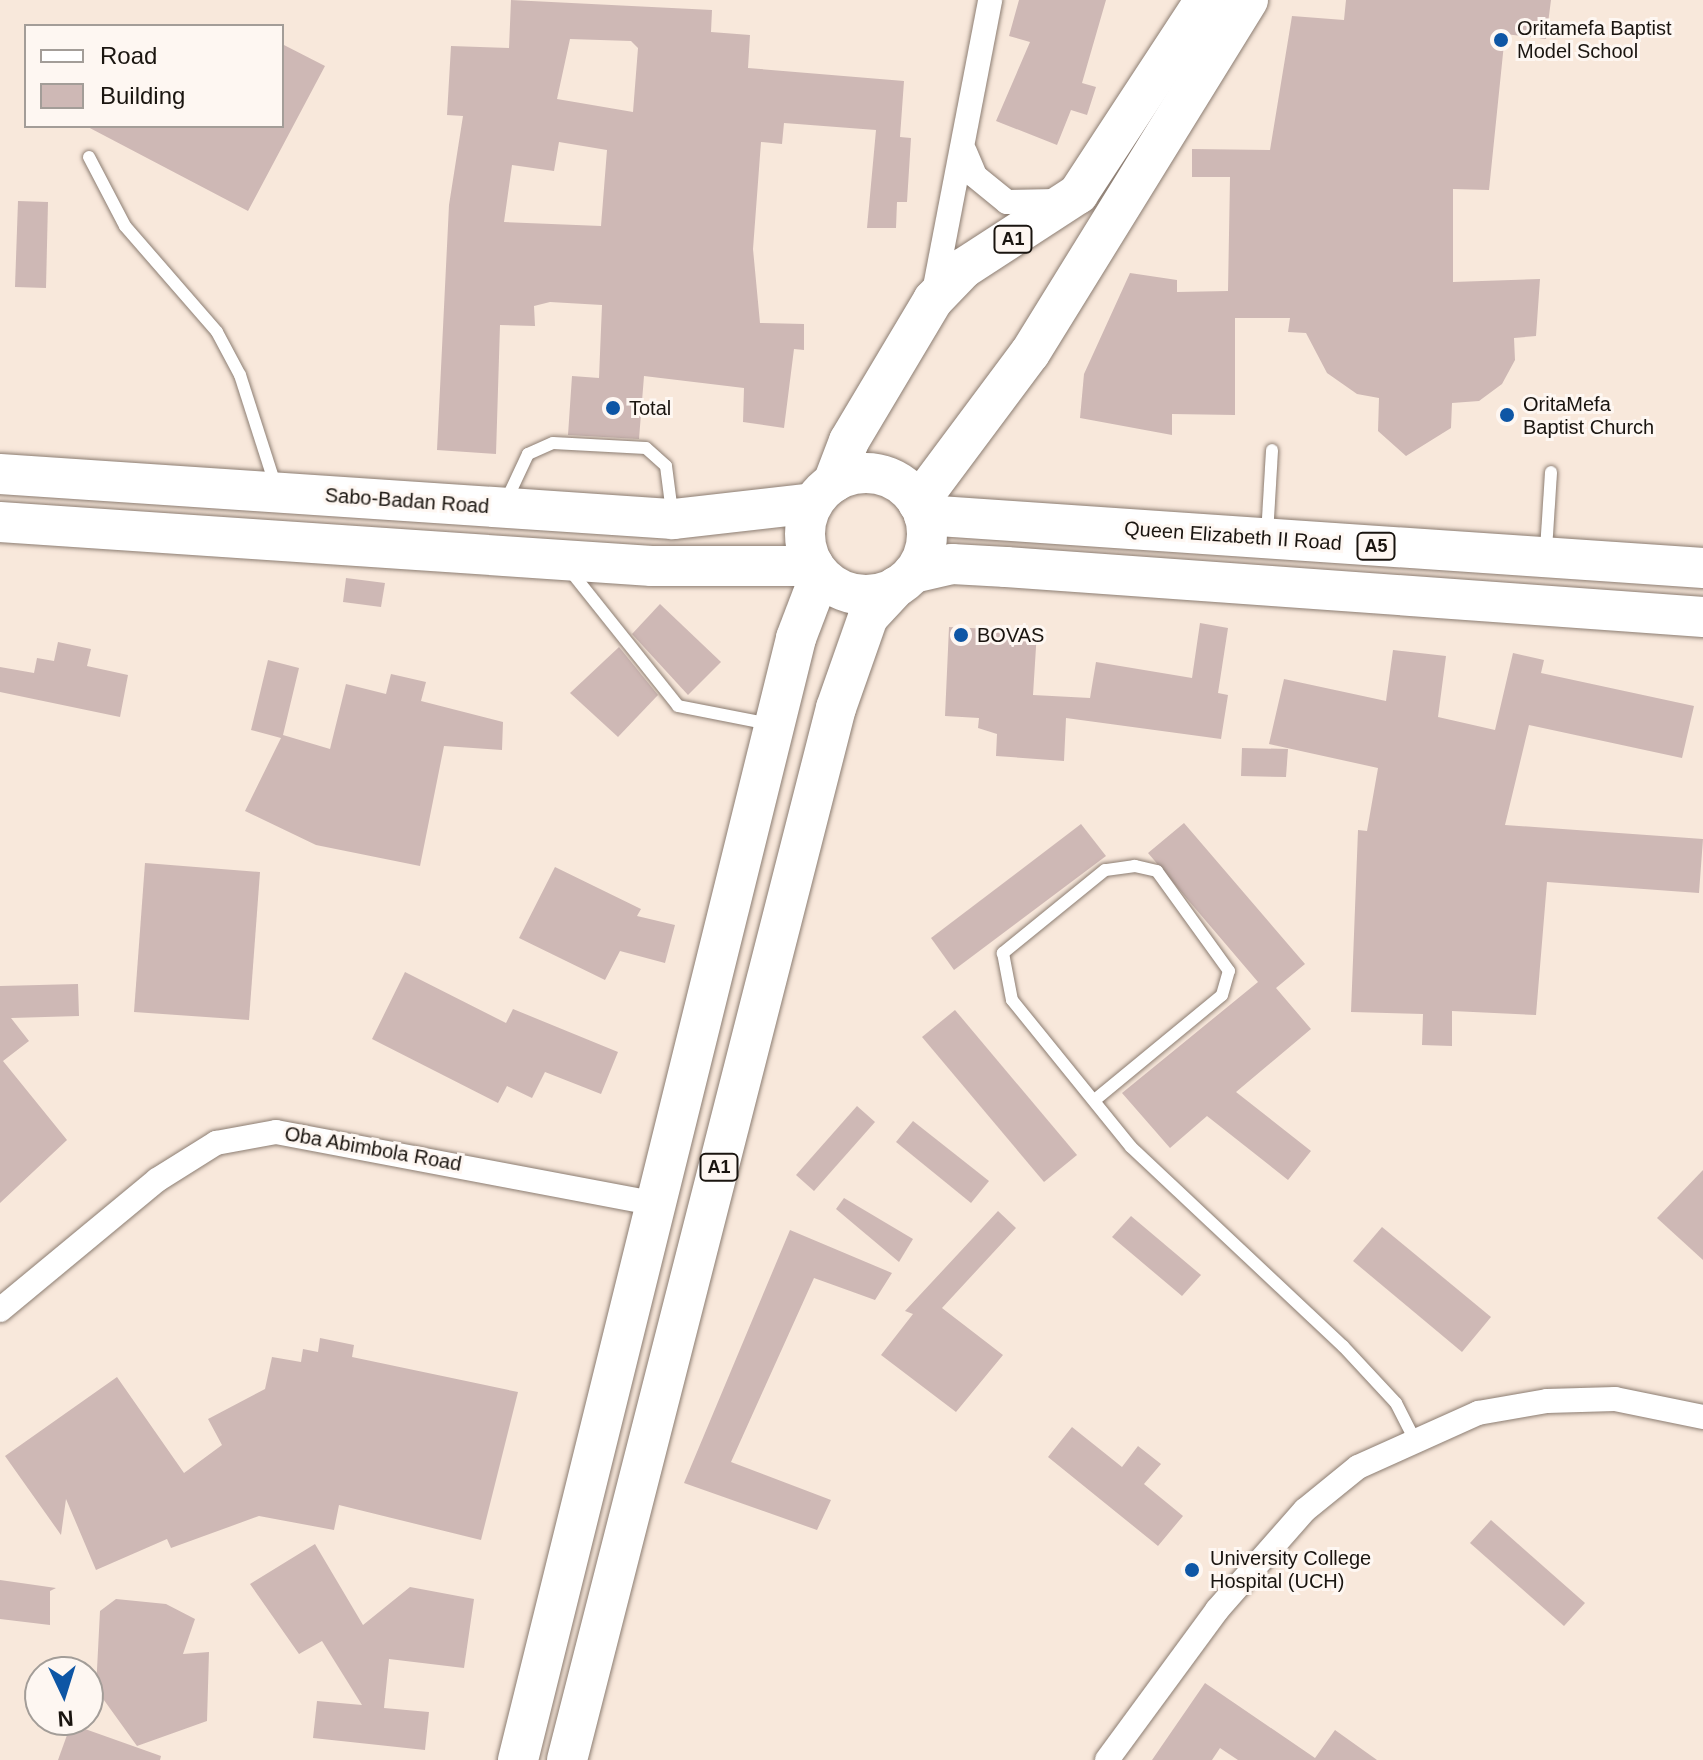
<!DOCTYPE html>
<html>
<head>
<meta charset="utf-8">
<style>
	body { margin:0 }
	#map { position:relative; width:1703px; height:1760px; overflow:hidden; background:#f8e8db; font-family:Arial,sans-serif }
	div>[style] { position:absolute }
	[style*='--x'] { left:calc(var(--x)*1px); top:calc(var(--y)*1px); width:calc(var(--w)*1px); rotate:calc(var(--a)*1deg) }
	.building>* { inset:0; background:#ceb8b5 }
	.roads { filter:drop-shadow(0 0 2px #8c7d72) drop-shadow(0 0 2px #8c7d72) }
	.service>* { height:12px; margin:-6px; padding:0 6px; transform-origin:6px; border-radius:6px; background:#fff }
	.minor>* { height:24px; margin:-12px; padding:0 12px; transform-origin:12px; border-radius:12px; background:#fff }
	.trunk>* { height:40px; margin:-20px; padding:0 20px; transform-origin:20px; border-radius:20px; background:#fff }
	.trunk>.ring { margin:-20px; padding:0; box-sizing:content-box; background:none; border:40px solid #fff; border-radius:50% }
	.dots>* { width:22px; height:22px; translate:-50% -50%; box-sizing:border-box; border:4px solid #fef7f2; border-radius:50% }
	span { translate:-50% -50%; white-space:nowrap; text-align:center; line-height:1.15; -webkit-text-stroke:6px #fef7f2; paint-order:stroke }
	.shield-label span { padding:2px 6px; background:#fef7f2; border:2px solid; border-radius:6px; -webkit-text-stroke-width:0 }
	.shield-label { font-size:18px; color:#1a1510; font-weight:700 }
	.poi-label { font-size:20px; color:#1a1510 }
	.left { translate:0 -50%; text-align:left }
	.street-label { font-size:20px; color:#1a1510 }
	.legend { position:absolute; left:24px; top:24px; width:260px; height:104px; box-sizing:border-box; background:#fef7f2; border:2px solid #a39d98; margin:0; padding:10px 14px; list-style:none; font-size:24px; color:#1a1510 }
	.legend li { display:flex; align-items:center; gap:16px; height:40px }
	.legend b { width:40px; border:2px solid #a39d98 }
	.north { position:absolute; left:24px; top:1656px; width:80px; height:80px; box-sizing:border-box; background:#fef7f2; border:2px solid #a39d98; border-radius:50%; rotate:176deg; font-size:22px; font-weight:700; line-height:32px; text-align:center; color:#1a1510 }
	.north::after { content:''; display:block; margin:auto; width:28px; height:36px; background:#0e56a5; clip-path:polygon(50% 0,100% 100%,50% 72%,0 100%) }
</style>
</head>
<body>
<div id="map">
	<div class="building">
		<div style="clip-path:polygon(evenodd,511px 0,712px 10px,711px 32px,750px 35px,748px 68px,904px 81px,900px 137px,911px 138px,907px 202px,897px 202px,896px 228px,867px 228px,876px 130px,784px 123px,782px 144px,761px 142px,753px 249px,760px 323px,804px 324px,804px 350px,794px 349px,784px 428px,743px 422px,744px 388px,644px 376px,639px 439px,568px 435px,572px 376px,599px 378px,602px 305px,550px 302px,534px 306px,535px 326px,500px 325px,496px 454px,437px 450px,449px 205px,463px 116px,447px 115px,451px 46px,509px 48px,511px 0,570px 39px,631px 41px,638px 48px,633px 112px,557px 99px,570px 39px,511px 0,559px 142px,607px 150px,601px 226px,504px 222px,512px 165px,554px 171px,559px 142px)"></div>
		<div style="clip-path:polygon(1019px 0,1106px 0,1082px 83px,1096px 87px,1087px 115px,1071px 110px,1057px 145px,996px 121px,1030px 42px,1009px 36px)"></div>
		<div style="clip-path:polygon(1346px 0,1551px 0,1546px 39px,1505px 34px,1489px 190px,1453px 189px,1453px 282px,1540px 279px,1536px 336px,1514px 338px,1515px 360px,1502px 384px,1479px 401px,1452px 403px,1451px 428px,1406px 456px,1378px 431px,1379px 398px,1357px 394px,1327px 373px,1306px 333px,1288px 332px,1290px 318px,1235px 318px,1235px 415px,1172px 414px,1172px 435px,1080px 418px,1084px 374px,1130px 273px,1177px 280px,1177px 292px,1228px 291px,1230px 177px,1192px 177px,1192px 149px,1270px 150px,1292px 16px,1344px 20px)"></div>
		<div style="clip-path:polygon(282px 44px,325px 66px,248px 211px,86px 126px,282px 126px)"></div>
		<div style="clip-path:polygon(18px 201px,48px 202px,46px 288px,15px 287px)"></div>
		<div style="clip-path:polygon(346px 578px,385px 583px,381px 607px,343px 602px)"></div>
		<div style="clip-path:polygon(660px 604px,721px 662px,688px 695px,632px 634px)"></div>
		<div style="clip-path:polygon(1200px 623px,1228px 628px,1218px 693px,1228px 695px,1221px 739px,1066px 718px,1064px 761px,996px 756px,997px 734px,978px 728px,979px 718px,945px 716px,949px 627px,1037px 631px,1033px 695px,1090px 698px,1096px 662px,1192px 678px)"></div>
		<div style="clip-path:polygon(58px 642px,91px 649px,87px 666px,128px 675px,120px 717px,0 692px,0 667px,34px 673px,37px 658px,54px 661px)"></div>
		<div style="clip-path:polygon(619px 647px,658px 695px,618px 737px,570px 693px)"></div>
		<div style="clip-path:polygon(1393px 650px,1446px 656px,1438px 717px,1495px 730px,1513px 653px,1544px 660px,1541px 673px,1694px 706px,1682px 758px,1529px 725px,1505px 825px,1703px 839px,1699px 893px,1547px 882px,1536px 1015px,1452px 1011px,1452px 1046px,1422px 1045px,1423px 1014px,1351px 1012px,1358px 830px,1367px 831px,1378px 768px,1269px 744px,1284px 679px,1386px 701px)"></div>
		<div style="clip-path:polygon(268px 660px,299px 668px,283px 735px,330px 749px,346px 684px,386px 694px,391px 674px,426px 682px,421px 701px,503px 722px,502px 750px,444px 746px,420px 866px,316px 845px,245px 811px,281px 738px,251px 730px)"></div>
		<div style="clip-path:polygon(1242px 748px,1288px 749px,1286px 777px,1241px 776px)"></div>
		<div style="clip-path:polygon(1184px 823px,1305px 964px,1276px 988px,1311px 1029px,1236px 1092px,1311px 1151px,1288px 1180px,1207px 1116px,1170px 1148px,1122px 1093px,1258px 982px,1148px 853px)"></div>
		<div style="clip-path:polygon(1081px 824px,1106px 856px,954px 970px,931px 938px)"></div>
		<div style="clip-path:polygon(145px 863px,260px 872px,249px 1020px,134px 1012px)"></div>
		<div style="clip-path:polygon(555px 867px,641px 909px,637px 916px,675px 925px,665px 963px,620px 951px,605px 980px,519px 938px)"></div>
		<div style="clip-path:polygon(405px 972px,506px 1023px,513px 1009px,618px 1052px,601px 1094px,545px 1072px,532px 1098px,507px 1086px,498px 1103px,372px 1039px)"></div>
		<div style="clip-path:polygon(78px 984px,79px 1016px,11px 1018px,29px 1041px,3px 1061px,67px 1140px,0 1203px,0 986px)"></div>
		<div style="clip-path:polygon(955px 1010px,1077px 1155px,1044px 1182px,922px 1037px)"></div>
		<div style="clip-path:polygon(857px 1106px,875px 1122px,814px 1191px,796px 1175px)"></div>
		<div style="clip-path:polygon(913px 1121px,989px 1181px,971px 1203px,896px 1142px)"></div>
		<div style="clip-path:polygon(1703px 1170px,1703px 1260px,1657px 1218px)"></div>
		<div style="clip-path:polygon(844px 1198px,913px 1239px,899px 1262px,836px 1209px)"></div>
		<div style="clip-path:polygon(998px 1211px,1016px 1228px,942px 1308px,1003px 1355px,956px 1412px,881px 1355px,913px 1314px,905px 1311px)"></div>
		<div style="clip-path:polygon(1131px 1216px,1201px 1275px,1182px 1296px,1112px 1237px)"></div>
		<div style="clip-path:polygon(1382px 1227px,1491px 1317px,1462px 1352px,1353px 1261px)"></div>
		<div style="clip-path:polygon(790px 1230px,892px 1273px,875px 1300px,814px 1278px,731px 1462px,831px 1500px,817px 1530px,684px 1483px)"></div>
		<div style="clip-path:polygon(320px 1338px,354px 1345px,352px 1357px,518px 1392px,481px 1540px,339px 1505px,334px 1530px,259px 1516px,171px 1548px,167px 1539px,96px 1570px,66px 1499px,61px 1535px,5px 1456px,117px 1377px,184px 1473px,222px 1445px,208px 1419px,265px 1389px,272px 1357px,301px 1362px,303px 1349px,318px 1352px)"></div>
		<div style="clip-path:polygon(1072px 1427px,1122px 1467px,1138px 1446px,1161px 1464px,1144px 1484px,1183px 1516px,1158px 1546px,1048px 1457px)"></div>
		<div style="clip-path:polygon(1491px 1520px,1585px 1603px,1564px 1626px,1470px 1543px)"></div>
		<div style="clip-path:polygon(315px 1544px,363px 1625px,410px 1587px,474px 1599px,464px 1668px,389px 1659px,384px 1708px,429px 1712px,425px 1750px,313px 1738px,317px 1701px,362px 1705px,322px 1641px,299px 1654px,250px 1584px)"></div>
		<div style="clip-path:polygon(0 1580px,56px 1588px,50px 1591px,50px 1625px,0 1619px)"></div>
		<div style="clip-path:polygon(116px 1599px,166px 1604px,195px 1619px,183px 1654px,209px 1652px,207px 1721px,137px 1746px,96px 1689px,100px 1611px)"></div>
		<div style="clip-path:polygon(1205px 1683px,1315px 1758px,1335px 1730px,1377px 1760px,1238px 1760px,1220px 1748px,1212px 1760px,1152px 1760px)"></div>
		<div style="clip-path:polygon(71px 1724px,161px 1756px,160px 1760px,58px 1760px)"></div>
	</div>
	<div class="roads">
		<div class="service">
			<div style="--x:89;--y:157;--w:78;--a:62.4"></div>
			<div style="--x:125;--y:226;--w:140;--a:49"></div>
			<div style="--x:217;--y:332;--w:49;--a:61.9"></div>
			<div style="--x:240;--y:375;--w:118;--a:72.2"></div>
			<div style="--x:506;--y:501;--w:52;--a:-64.9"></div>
			<div style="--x:528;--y:454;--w:27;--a:-24"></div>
			<div style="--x:553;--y:443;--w:93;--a:3.1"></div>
			<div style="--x:646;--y:448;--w:27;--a:42"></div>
			<div style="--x:666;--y:466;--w:46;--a:82.6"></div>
			<div style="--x:1267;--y:535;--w:85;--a:-86.6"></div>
			<div style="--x:1546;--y:550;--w:78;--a:-86.3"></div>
			<div style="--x:568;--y:568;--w:176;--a:51.4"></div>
			<div style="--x:678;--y:706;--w:94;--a:11.1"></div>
			<div style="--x:1096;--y:1099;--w:163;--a:-39.5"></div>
			<div style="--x:1222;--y:995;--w:25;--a:-74"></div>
			<div style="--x:1229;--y:971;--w:123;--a:-125.8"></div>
			<div style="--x:1157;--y:871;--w:23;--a:-167"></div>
			<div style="--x:1135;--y:866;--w:30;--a:172"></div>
			<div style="--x:1105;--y:870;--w:132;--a:140.9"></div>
			<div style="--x:1003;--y:953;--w:48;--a:79.2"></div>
			<div style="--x:1012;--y:1000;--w:189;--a:51"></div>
			<div style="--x:1131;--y:1147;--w:291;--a:43.2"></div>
			<div style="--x:1343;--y:1346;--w:78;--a:47.1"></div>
			<div style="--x:1396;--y:1403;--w:39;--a:63"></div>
		</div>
		<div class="minor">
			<div style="--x:965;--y:152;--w:26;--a:67"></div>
			<div style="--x:975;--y:176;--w:41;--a:39.1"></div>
			<div style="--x:1007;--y:202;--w:49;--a:-1.2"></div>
			<div style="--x:934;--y:292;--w:297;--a:-79.1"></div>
			<div style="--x:0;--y:1310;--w:204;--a:-39.6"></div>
			<div style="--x:157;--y:1180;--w:70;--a:-32.1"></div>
			<div style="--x:216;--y:1143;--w:61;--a:-10.4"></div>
			<div style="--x:276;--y:1132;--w:387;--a:10.7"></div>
			<div style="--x:1107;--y:1760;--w:186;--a:-53.7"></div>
			<div style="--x:1217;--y:1610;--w:133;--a:-48.7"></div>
			<div style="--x:1305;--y:1510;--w:68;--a:-39.1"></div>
			<div style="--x:1358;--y:1467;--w:132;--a:-24.2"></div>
			<div style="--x:1478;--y:1413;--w:70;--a:-9.9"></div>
			<div style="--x:1547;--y:1401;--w:68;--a:-1.7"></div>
			<div style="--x:1615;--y:1399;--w:90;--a:11.6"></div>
		</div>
		<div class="trunk">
			<div class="ring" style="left:805px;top:473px;width:82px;height:82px"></div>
			<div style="--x:0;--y:474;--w:675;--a:3.83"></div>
			<div style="--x:673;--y:519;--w:141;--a:-6.5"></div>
			<div style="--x:833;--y:483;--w:45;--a:-69.1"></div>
			<div style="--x:849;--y:441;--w:164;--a:-59.2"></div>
			<div style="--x:933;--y:300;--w:45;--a:-45.9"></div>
			<div style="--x:964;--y:268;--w:136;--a:-33"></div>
			<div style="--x:1078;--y:194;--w:232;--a:-56.8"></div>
			<div style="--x:918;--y:503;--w:187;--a:-53.3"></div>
			<div style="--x:1030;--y:353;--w:415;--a:-58.3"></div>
			<div style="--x:924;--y:515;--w:781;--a:3.89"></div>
			<div style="--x:0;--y:522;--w:653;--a:3.86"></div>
			<div style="--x:652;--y:566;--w:162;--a:0"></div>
			<div style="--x:913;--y:573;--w:40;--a:-13"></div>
			<div style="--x:952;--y:564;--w:54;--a:3.2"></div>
			<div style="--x:1006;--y:567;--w:699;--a:4.1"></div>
			<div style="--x:518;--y:1760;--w:1156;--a:-76.08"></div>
			<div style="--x:796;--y:638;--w:67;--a:-69.1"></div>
			<div style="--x:567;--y:1760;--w:1086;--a:-75.66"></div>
			<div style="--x:836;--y:708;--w:96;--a:-70.6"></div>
			<div style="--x:868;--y:617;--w:42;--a:-46.9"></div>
		</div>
	</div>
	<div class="dots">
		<div style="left:1501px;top:40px;background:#0e56a5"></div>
		<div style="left:613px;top:408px;background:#0e56a5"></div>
		<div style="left:1507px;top:415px;background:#0e56a5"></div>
		<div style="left:961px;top:635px;background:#0e56a5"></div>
		<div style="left:1192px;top:1570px;background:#0e56a5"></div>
	</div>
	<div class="shield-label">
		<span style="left:1013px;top:239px">A1</span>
		<span style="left:1376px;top:546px">A5</span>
		<span style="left:719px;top:1167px">A1</span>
	</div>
	<div class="poi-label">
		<span class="left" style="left:1517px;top:40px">Oritamefa Baptist<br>Model School</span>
		<span class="left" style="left:1523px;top:416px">OritaMefa<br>Baptist Church</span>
		<span class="left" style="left:629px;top:408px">Total</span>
		<span class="left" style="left:977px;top:635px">BOVAS</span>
		<span class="left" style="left:1210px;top:1570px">University College<br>Hospital (UCH)</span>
	</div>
	<div class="street-label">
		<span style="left:407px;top:501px;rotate:4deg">Sabo-Badan Road</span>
		<span style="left:1233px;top:536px;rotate:4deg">Queen Elizabeth II Road</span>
		<span style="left:373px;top:1149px;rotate:10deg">Oba Abimbola Road</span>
	</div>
	<ul class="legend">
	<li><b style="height:10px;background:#fff"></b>Road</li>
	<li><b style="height:22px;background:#ceb8b5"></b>Building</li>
	</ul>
	<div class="north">N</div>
</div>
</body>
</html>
